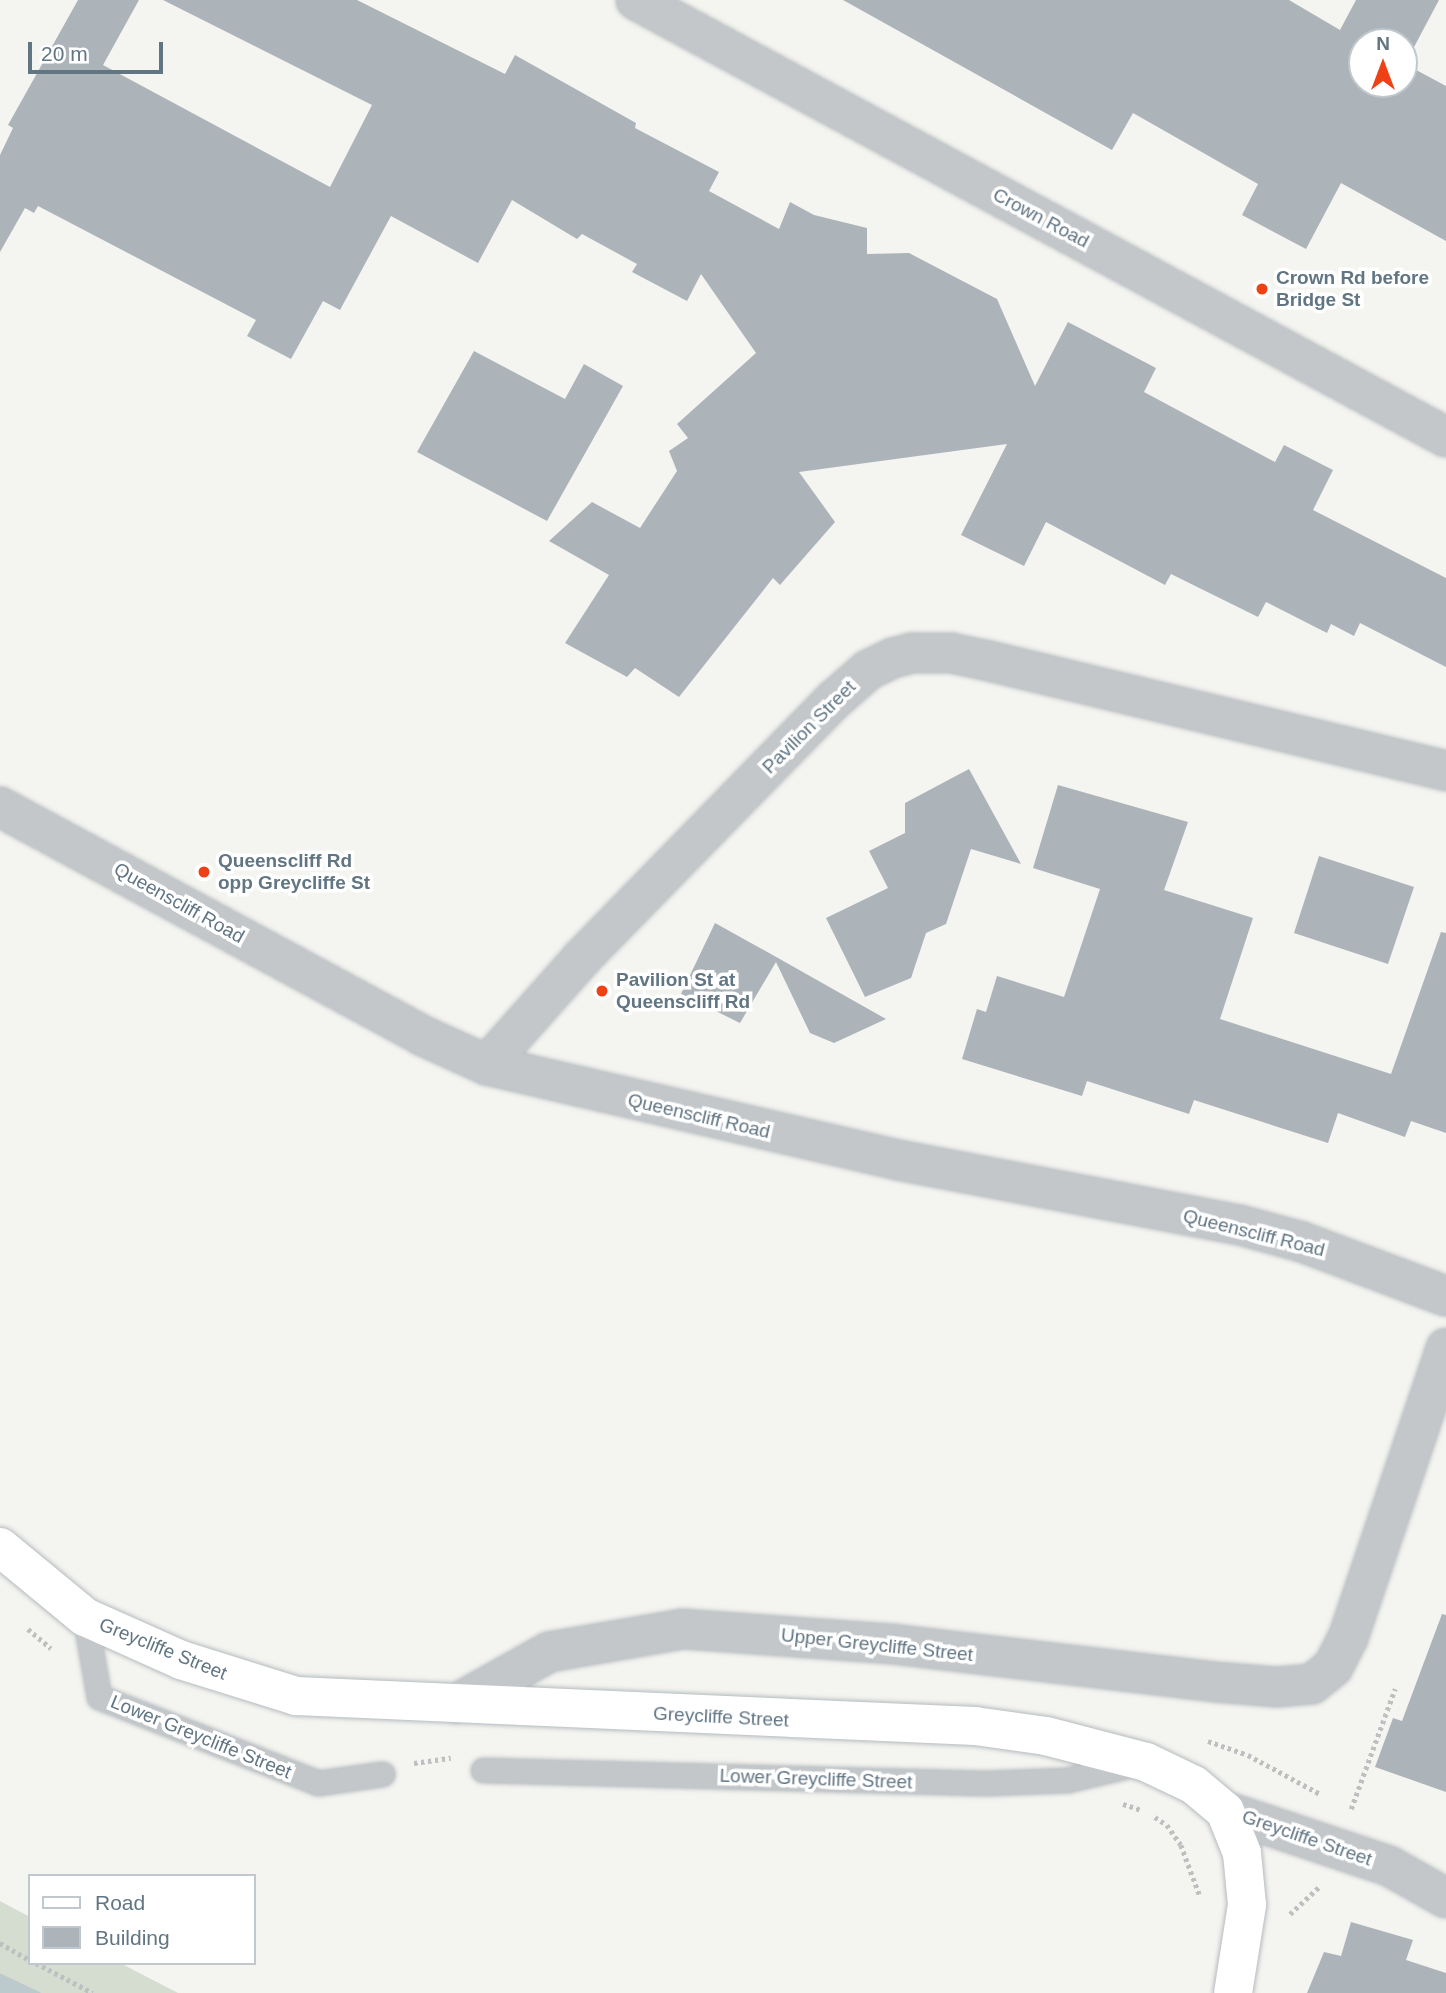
<!DOCTYPE html>
<html>
<head>
<meta charset="utf-8">
<style>
	body { margin:0 }
	#map { position:relative; width:1446px; height:1993px; overflow:hidden; background:#f4f4f0; font-family:Helvetica,sans-serif }
	div>[style] { position:absolute }
	[style*='--x'] { left:calc(var(--x)*1px); top:calc(var(--y)*1px); width:calc(var(--w)*1px); rotate:calc(var(--a)*1deg) }
	.green>* { inset:0; background:#d5dcd0 }
	.water>* { inset:0; background:#bcc9cd }
	.building>* { inset:0; background:#adb4b9 }
	.path>* { height:4.5px; margin-top:-2.25px; transform-origin:0; background:repeating-linear-gradient(90deg,#bdbfc1 0 3.5px,transparent 0 7px) }
	.roads { filter:drop-shadow(0 0 2px #b5bbbf) drop-shadow(0 0 2px #b5bbbf) }
	.lane>* { height:23px; margin:-11.5px; padding:0 11.5px; transform-origin:11.5px; border-radius:11.5px; background:#c3c7ca }
	.street>* { height:38px; margin:-19px; padding:0 19px; transform-origin:19px; border-radius:19px; background:#c3c7ca }
	.secondary>* { height:38px; margin:-19px; padding:0 19px; transform-origin:19px; border-radius:19px; background:#fff }
	.dots>* { width:19px; height:19px; translate:-50% -50%; box-sizing:border-box; border:4px solid #fff; border-radius:50% }
	span { translate:-50% -50%; white-space:nowrap; text-align:center; line-height:1.15; -webkit-text-stroke:7px #fff; paint-order:stroke }
	.street-label { font-size:19px; color:#617583 }
	.poi-label { font-size:19px; color:#617583; font-weight:700 }
	.left { translate:0 -50%; text-align:left }
	.legend { position:absolute; left:28px; top:1874px; width:228px; height:91px; box-sizing:border-box; background:#fff; border:2px solid #c0c8cd; margin:0; padding:9px 12px; list-style:none; font-size:21px; color:#617583 }
	.legend li { display:flex; align-items:center; gap:14px; height:35px }
	.legend b { width:35px; border:2px solid #c0c8cd }
	.north { position:absolute; left:1348px; top:28px; width:70px; height:70px; box-sizing:border-box; background:#fff; border:2px solid #c0c8cd; border-radius:50%; rotate:0deg; font-size:19px; font-weight:700; line-height:28px; text-align:center; color:#617583 }
	.north::after { content:''; display:block; margin:auto; width:24px; height:32px; background:#ee4216; clip-path:polygon(50% 0,100% 100%,50% 72%,0 100%) }
	.scale { position:absolute; left:28px; top:42px; width:135px; height:32px; box-sizing:border-box; border:4px solid #617583; border-top:0; padding-left:9px; font-size:21px; line-height:24px; white-space:nowrap; color:#617583; -webkit-text-stroke:5px #fff; paint-order:stroke }
</style>
</head>
<body>
<div id="map">
	<div class="green">
		<div style="clip-path:polygon(0 1901px,30px 1917px,30px 1963px,120px 1963px,178px 1993px,42px 1993px,0 1973px)"></div>
	</div>
	<div class="water">
		<div style="clip-path:polygon(0 1973px,42px 1993px,0 1993px)"></div>
	</div>
	<div class="building">
		<div style="clip-path:polygon(78px 0,139px 0,103px 65px,330px 187px,372px 105px,163px 0,357px 0,505px 74px,515px 55px,636px 123px,635px 128px,719px 172px,709px 191px,779px 229px,790px 202px,814px 215px,867px 228px,867px 254px,909px 253px,997px 299px,1035px 386px,1068px 322px,1156px 368px,1144px 392px,1275px 462px,1284px 445px,1333px 470px,1313px 510px,1446px 578px,1446px 667px,1360px 623px,1354px 636px,1331px 624px,1327px 633px,1266px 602px,1258px 617px,1171px 574px,1165px 585px,1046px 522px,1024px 566px,961px 535px,1007px 444px,799px 472px,835px 522px,780px 585px,773px 578px,679px 697px,635px 668px,627px 677px,565px 643px,609px 575px,549px 541px,592px 502px,640px 528px,677px 471px,669px 451px,688px 438px,677px 424px,756px 353px,701px 274px,687px 301px,632px 272px,637px 264px,582px 234px,577px 239px,512px 200px,478px 263px,391px 216px,340px 310px,323px 301px,291px 359px,247px 336px,256px 320px,38px 206px,34px 213px,25px 208px,0 252px,0 155px,13px 128px,8px 125px)"></div>
		<div style="clip-path:polygon(evenodd,843px 0,1289px 0,1340px 30px,1356px 0,1439px 0,1405px 64px,1446px 86px,1446px 241px,1341px 183px,1306px 249px,1242px 215px,1258px 184px,1133px 113px,1112px 150px,843px 0,1362px 42px,1404px 42px,1404px 84px,1362px 84px,1362px 42px)"></div>
		<div style="clip-path:polygon(474px 351px,565px 399px,584px 364px,623px 386px,547px 521px,417px 452px)"></div>
		<div style="clip-path:polygon(969px 769px,1021px 864px,971px 849px,946px 924px,926px 933px,911px 978px,865px 997px,826px 918px,888px 888px,869px 851px,905px 833px,905px 803px)"></div>
		<div style="clip-path:polygon(1058px 785px,1188px 822px,1164px 890px,1253px 918px,1220px 1019px,1391px 1074px,1441px 932px,1446px 933px,1446px 1133px,1411px 1121px,1405px 1137px,1338px 1113px,1328px 1143px,1194px 1100px,1189px 1114px,1087px 1081px,1082px 1096px,962px 1059px,977px 1009px,986px 1012px,997px 976px,1064px 997px,1100px 889px,1033px 868px)"></div>
		<div style="clip-path:polygon(1319px 856px,1414px 887px,1388px 964px,1294px 933px)"></div>
		<div style="clip-path:polygon(715px 923px,778px 958px,886px 1019px,834px 1043px,810px 1033px,776px 962px,740px 1023px,681px 994px)"></div>
		<div style="clip-path:polygon(1442px 1614px,1446px 1615px,1446px 1792px,1375px 1767px,1393px 1718px,1402px 1721px)"></div>
		<div style="clip-path:polygon(1351px 1922px,1413px 1940px,1406px 1960px,1446px 1973px,1446px 1993px,1307px 1993px,1324px 1952px,1341px 1956px)"></div>
	</div>
	<div class="path">
		<div style="--x:28;--y:1629;--w:30;--a:40"></div>
		<div style="--x:1208;--y:1741;--w:42;--a:19.3"></div>
		<div style="--x:1248;--y:1755;--w:82;--a:28.4"></div>
		<div style="--x:414;--y:1763;--w:37;--a:-8"></div>
		<div style="--x:1123;--y:1804;--w:19;--a:18"></div>
		<div style="--x:1351;--y:1809;--w:128;--a:-69.9"></div>
		<div style="--x:1155;--y:1817;--w:14;--a:34"></div>
		<div style="--x:1167;--y:1825;--w:24;--a:55"></div>
		<div style="--x:1181;--y:1845;--w:54;--a:69.6"></div>
		<div style="--x:1290;--y:1914;--w:40;--a:-43"></div>
		<div style="--x:0;--y:1943;--w:34;--a:30"></div>
		<div style="--x:36;--y:1963;--w:64;--a:27.8"></div>
	</div>
	<div class="roads">
		<div class="lane">
			<div style="--x:85;--y:1617;--w:81;--a:80.1"></div>
			<div style="--x:99;--y:1697;--w:235;--a:21.4"></div>
			<div style="--x:318;--y:1783;--w:65;--a:-8"></div>
			<div style="--x:483;--y:1770;--w:504;--a:1.48"></div>
			<div style="--x:987;--y:1783;--w:80;--a:-2.1"></div>
			<div style="--x:1067;--y:1780;--w:71;--a:-13.1"></div>
		</div>
		<div class="street">
			<div style="--x:636;--y:0;--w:920;--a:28.35"></div>
			<div style="--x:0;--y:807;--w:479;--a:28.4"></div>
			<div style="--x:421;--y:1035;--w:72;--a:24.4"></div>
			<div style="--x:487;--y:1065;--w:422;--a:13"></div>
			<div style="--x:898;--y:1160;--w:348;--a:10.8"></div>
			<div style="--x:1240;--y:1225;--w:64;--a:15.3"></div>
			<div style="--x:1302;--y:1242;--w:154;--a:20.6"></div>
			<div style="--x:487;--y:1065;--w:142;--a:-48.4"></div>
			<div style="--x:581;--y:959;--w:362;--a:-45.7"></div>
			<div style="--x:834;--y:700;--w:45;--a:-41.4"></div>
			<div style="--x:868;--y:670;--w:28;--a:-26"></div>
			<div style="--x:893;--y:658;--w:20;--a:-15"></div>
			<div style="--x:912;--y:653;--w:39;--a:0"></div>
			<div style="--x:951;--y:653;--w:35;--a:12"></div>
			<div style="--x:985;--y:660;--w:474;--a:13.5"></div>
			<div style="--x:456;--y:1704;--w:107;--a:-29.2"></div>
			<div style="--x:549;--y:1652;--w:136;--a:-9.7"></div>
			<div style="--x:683;--y:1629;--w:210;--a:4.1"></div>
			<div style="--x:892;--y:1644;--w:325;--a:6.7"></div>
			<div style="--x:1215;--y:1682;--w:62;--a:4.6"></div>
			<div style="--x:1277;--y:1687;--w:35;--a:-5"></div>
			<div style="--x:1312;--y:1684;--w:27;--a:-39"></div>
			<div style="--x:1333;--y:1667;--w:33;--a:-63"></div>
			<div style="--x:1348;--y:1638;--w:306;--a:-71.3"></div>
			<div style="--x:1225;--y:1811;--w:173;--a:18.5"></div>
			<div style="--x:1389;--y:1866;--w:65;--a:29.3"></div>
		</div>
		<div class="secondary">
			<div style="--x:0;--y:1547;--w:110;--a:39.5"></div>
			<div style="--x:85;--y:1617;--w:105;--a:24.1"></div>
			<div style="--x:181;--y:1660;--w:121;--a:17.4"></div>
			<div style="--x:296;--y:1696;--w:680;--a:2.53"></div>
			<div style="--x:975;--y:1726;--w:72;--a:8"></div>
			<div style="--x:1046;--y:1736;--w:103;--a:14.6"></div>
			<div style="--x:1146;--y:1762;--w:53;--a:25.6"></div>
			<div style="--x:1194;--y:1785;--w:40;--a:40"></div>
			<div style="--x:1225;--y:1811;--w:45;--a:68"></div>
			<div style="--x:1242;--y:1853;--w:52;--a:84.5"></div>
			<div style="--x:1247;--y:1905;--w:89;--a:99"></div>
		</div>
	</div>
	<div class="dots">
		<div style="left:1262px;top:289px;background:#ee4216"></div>
		<div style="left:204px;top:872px;background:#ee4216"></div>
		<div style="left:602px;top:991px;background:#ee4216"></div>
	</div>
	<div class="street-label">
		<span style="left:1041px;top:218px;rotate:28deg">Crown Road</span>
		<span style="left:809px;top:727px;rotate:-45deg">Pavilion Street</span>
		<span style="left:179px;top:903px;rotate:29deg">Queenscliff Road</span>
		<span style="left:699px;top:1116px;rotate:13deg">Queenscliff Road</span>
		<span style="left:1254px;top:1233px;rotate:14deg">Queenscliff Road</span>
		<span style="left:877px;top:1645px;rotate:6deg">Upper Greycliffe Street</span>
		<span style="left:163px;top:1649px;rotate:22deg">Greycliffe Street</span>
		<span style="left:721px;top:1717px;rotate:3deg">Greycliffe Street</span>
		<span style="left:201px;top:1737px;rotate:22deg">Lower Greycliffe Street</span>
		<span style="left:816px;top:1779px;rotate:2deg">Lower Greycliffe Street</span>
		<span style="left:1307px;top:1838px;rotate:19deg">Greycliffe Street</span>
	</div>
	<div class="poi-label">
		<span class="left" style="left:1276px;top:289px">Crown Rd before<br>Bridge St</span>
		<span class="left" style="left:218px;top:872px">Queenscliff Rd<br>opp Greycliffe St</span>
		<span class="left" style="left:616px;top:991px">Pavilion St at<br>Queenscliff Rd</span>
	</div>
	<ul class="legend">
	<li><b style="height:9px;background:#fff"></b>Road</li>
	<li><b style="height:19px;background:#adb4b9"></b>Building</li>
	</ul>
	<div class="north">N</div>
	<div class="scale">20 m</div>
</div>
</body>
</html>
